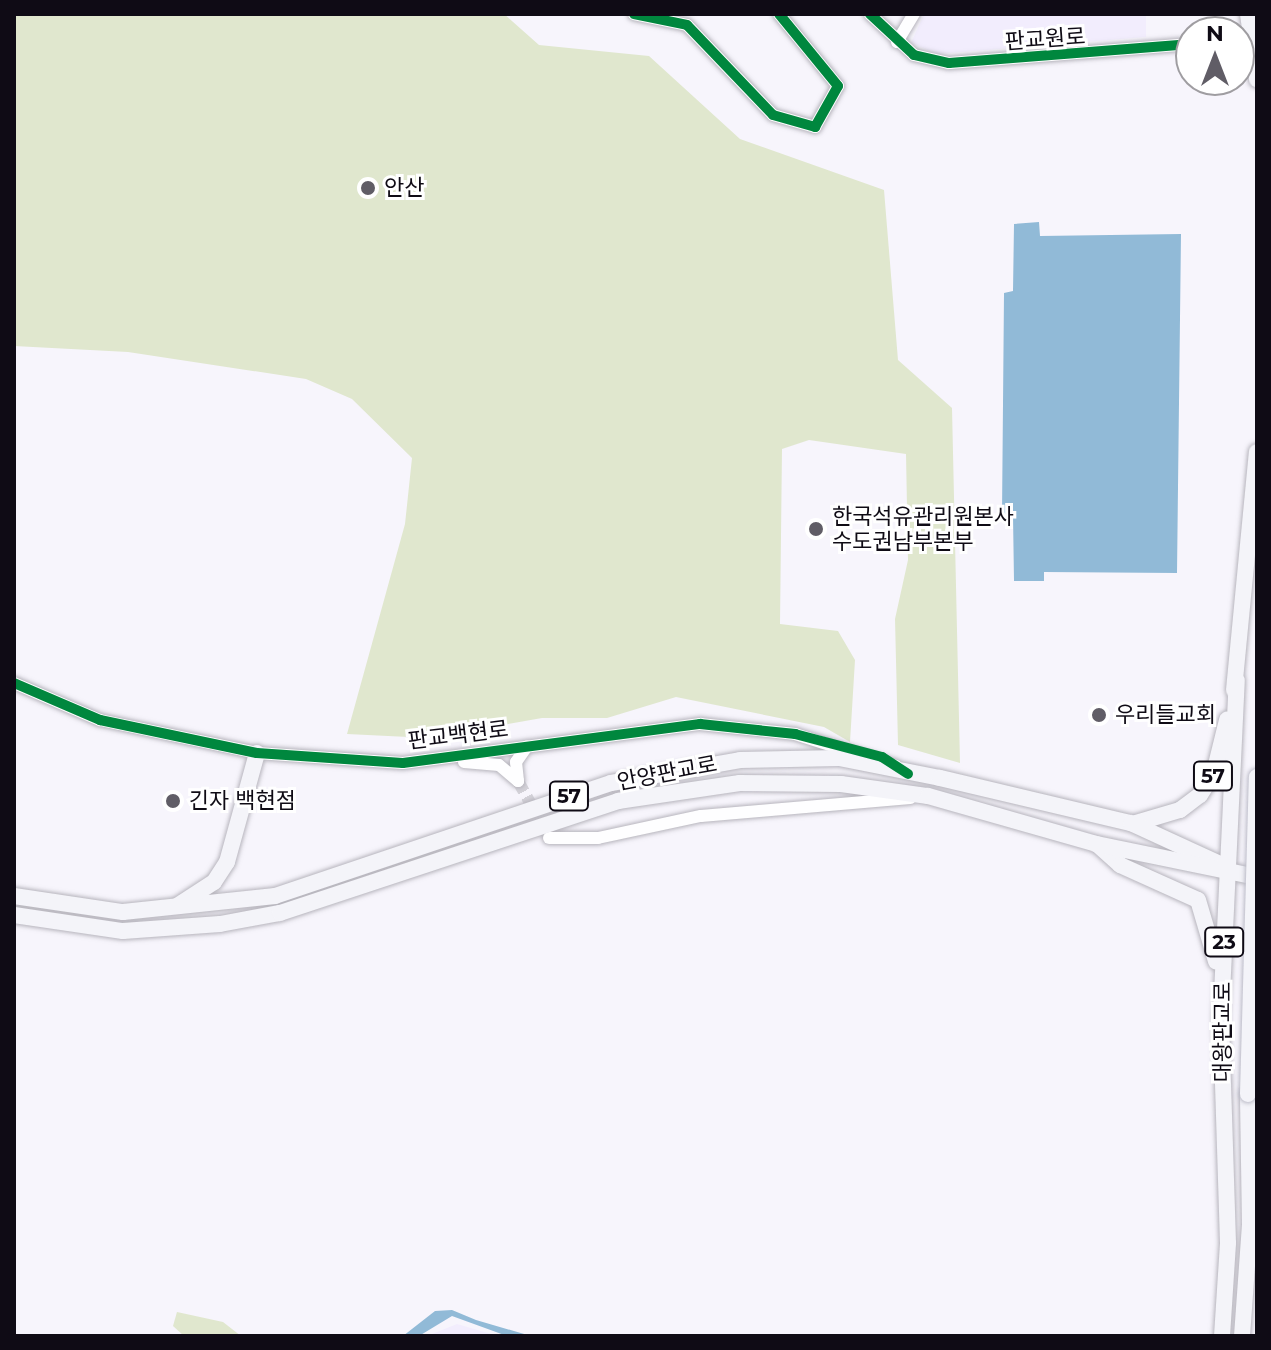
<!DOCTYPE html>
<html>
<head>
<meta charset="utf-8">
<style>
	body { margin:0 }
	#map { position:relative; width:1271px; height:1350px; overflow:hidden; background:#f7f5fc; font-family:Montserrat,"Noto Sans KR",sans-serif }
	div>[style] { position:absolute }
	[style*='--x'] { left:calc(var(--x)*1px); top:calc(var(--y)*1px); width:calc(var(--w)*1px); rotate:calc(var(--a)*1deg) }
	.built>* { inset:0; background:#f2edfd }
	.green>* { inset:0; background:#e0e7ce }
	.water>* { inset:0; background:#91bad7 }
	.minor-tunnel>* { height:12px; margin-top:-6px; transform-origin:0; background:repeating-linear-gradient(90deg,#d4d2d9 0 12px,transparent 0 18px) }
	.roads { filter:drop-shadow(0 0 2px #b7b5bd) drop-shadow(0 0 2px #b7b5bd) }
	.minor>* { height:12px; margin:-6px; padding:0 6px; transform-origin:6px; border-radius:6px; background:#fefeff }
	.major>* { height:16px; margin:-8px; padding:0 8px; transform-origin:8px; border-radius:8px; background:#f4f4f9 }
	.bridges { filter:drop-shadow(0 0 2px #bcbcc8) drop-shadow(0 0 2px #bcbcc8) }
	.major-bridge>* { height:16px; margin:-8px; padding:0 8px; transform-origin:8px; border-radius:8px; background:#f4f4f9 }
	.cycleway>* { height:10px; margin:-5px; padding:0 5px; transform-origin:5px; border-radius:5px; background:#00873e }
	.dots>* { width:22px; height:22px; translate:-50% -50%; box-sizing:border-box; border:4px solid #fff; border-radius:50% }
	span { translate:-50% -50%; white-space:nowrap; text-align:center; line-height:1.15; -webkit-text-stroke:6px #fff; paint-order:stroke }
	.shield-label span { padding:2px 6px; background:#fff; border:2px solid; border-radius:6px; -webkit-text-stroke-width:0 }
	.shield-label { font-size:20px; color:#0f0b15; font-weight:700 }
	.street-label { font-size:22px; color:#0f0b15 }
	.poi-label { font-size:22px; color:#0f0b15 }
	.left { translate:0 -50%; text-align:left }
	.frame { position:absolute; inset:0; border:16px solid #0f0b15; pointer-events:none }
	.north { position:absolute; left:1175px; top:16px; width:80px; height:80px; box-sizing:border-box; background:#fff; border:2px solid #9f9da1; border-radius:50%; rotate:0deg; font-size:22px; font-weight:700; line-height:32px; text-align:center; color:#0f0b15 }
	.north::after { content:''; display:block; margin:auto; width:28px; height:36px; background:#605d66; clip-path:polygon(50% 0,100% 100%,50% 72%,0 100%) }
</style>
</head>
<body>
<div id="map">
	<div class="built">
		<div style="clip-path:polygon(924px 14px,1146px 14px,1146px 37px,937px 54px,911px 43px)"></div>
		<div style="clip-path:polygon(457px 1324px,498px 1336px,427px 1336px)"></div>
	</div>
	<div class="green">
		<div style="clip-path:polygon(14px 14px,504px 14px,539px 45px,649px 56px,740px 139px,884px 190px,898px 360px,952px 408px,960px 763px,898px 745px,895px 619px,908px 560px,906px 454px,809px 440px,782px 449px,780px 624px,838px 631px,855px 660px,850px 742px,824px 727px,676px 697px,607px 718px,542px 718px,429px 738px,347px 734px,405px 524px,412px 458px,352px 399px,306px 379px,128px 352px,14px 346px)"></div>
		<div style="clip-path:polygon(177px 1312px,223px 1322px,241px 1336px,184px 1336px,173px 1326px)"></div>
	</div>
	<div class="water">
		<div style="clip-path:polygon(1039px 222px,1040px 236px,1181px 234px,1177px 573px,1044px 572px,1044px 581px,1014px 581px,1013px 516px,1002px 514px,1004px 293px,1013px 291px,1014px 224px)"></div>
		<div style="clip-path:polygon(452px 1310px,476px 1320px,531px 1336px,507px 1336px,452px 1316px,419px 1336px,403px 1336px,435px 1311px)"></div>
	</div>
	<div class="minor-tunnel">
		<div style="--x:518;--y:781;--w:37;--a:61"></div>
	</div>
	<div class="roads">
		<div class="minor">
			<div style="--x:634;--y:14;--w:54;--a:11.7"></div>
			<div style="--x:687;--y:25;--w:124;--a:46.3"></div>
			<div style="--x:773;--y:115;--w:44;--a:15.9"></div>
			<div style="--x:815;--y:127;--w:47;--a:-60.7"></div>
			<div style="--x:838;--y:86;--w:93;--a:-129.3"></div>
			<div style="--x:870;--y:14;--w:60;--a:43"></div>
			<div style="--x:914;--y:55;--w:36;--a:13"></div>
			<div style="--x:949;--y:63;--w:243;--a:-4.5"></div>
			<div style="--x:897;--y:42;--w:33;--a:-59"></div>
			<div style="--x:14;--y:683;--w:94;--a:23.3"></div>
			<div style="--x:100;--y:720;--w:160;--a:11.9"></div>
			<div style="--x:257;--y:753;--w:146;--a:3.9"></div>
			<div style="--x:403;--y:763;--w:300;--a:-7.5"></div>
			<div style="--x:700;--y:724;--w:96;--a:6"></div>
			<div style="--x:795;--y:734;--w:106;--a:17.6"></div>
			<div style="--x:464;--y:762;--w:35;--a:5"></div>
			<div style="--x:499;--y:765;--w:25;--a:40"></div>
			<div style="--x:518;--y:781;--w:19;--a:-96"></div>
			<div style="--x:516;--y:762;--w:19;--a:-55"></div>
			<div style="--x:549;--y:838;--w:49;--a:0"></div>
			<div style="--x:598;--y:838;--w:105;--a:-12.1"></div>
			<div style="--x:701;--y:816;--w:210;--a:-4.9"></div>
		</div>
		<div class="major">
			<div style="--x:1248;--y:14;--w:66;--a:82.1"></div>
			<div style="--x:1234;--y:690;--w:239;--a:-84.5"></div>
			<div style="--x:1136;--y:823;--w:46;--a:-16.5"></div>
			<div style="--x:1180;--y:810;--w:25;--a:-37"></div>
			<div style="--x:1200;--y:795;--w:26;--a:-58"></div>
			<div style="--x:1214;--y:773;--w:55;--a:-76.2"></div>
			<div style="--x:1098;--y:845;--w:30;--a:42"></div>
			<div style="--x:1120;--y:865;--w:85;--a:24.2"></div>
			<div style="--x:1198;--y:900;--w:64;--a:73.6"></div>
			<div style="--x:14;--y:896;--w:110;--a:8.4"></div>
			<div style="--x:123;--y:912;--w:153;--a:-6"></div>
			<div style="--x:275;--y:896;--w:354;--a:-18.6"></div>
			<div style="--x:611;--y:783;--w:131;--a:-10.1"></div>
			<div style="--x:740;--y:760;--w:99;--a:-1.2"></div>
			<div style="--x:839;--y:758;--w:103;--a:11.2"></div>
			<div style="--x:940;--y:778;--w:196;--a:13.3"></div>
			<div style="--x:1131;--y:823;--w:96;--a:24.7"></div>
			<div style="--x:177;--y:906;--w:44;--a:-33"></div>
			<div style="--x:214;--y:882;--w:24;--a:-57"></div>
			<div style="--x:227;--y:862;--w:113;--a:-74.6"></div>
			<div style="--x:14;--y:915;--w:110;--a:8.4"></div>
			<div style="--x:123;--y:931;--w:97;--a:-4.1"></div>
			<div style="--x:220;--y:924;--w:61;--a:-10.4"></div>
			<div style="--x:280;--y:913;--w:356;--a:-18.3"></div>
			<div style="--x:618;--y:801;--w:123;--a:-8.4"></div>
			<div style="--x:740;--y:783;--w:101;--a:0.6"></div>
			<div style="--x:841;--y:784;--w:88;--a:7.9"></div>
			<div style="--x:928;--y:796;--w:175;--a:15.9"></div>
			<div style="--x:1096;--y:844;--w:164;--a:11.6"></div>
			<div style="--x:1222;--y:1336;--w:93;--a:-86.3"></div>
			<div style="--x:1228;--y:1243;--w:228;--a:-91.8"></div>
			<div style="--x:1221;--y:1015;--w:335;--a:-87.3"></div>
			<div style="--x:1242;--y:1336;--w:111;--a:-85.9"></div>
			<div style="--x:1250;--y:1225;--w:131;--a:-90.9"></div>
		</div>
	</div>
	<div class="bridges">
		<div class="major-bridge">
			<div style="--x:1248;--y:1094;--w:317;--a:-88.4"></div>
		</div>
	</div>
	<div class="cycleway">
		<div style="--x:634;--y:14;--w:54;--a:11.7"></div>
		<div style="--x:687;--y:25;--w:124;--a:46.3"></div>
		<div style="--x:773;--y:115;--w:44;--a:15.9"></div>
		<div style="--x:815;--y:127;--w:47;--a:-60.7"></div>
		<div style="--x:838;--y:86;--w:93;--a:-129.3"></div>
		<div style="--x:870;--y:14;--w:60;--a:43"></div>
		<div style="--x:914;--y:55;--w:36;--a:13"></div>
		<div style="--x:949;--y:63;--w:243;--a:-4.5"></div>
		<div style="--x:14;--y:683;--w:94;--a:23.3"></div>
		<div style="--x:100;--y:720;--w:160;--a:11.9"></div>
		<div style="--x:257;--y:753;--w:146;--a:3.9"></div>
		<div style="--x:403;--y:763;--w:300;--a:-7.5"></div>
		<div style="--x:700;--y:724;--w:96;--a:6"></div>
		<div style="--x:795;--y:734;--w:90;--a:14.8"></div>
		<div style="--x:882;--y:757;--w:31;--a:33"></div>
	</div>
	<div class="dots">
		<div style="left:368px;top:188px;background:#605d66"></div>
		<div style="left:816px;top:529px;background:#605d66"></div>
		<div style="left:1099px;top:715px;background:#605d66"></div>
		<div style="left:173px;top:801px;background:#605d66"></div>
	</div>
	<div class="shield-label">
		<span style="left:1213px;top:776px">57</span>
		<span style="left:569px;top:796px">57</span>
		<span style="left:1224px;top:942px">23</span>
	</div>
	<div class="street-label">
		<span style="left:1045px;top:39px;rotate:-4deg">판교원로</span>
		<span style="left:458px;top:735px;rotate:-7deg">판교백현로</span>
		<span style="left:667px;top:773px;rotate:-11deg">안양판교로</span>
		<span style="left:1223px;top:1032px;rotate:-90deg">대왕판교로</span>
	</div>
	<div class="poi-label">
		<span class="left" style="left:384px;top:188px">안산</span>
		<span class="left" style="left:832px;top:529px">한국석유관리원본사<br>수도권남부본부</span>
		<span class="left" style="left:1115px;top:715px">우리들교회</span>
		<span class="left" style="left:189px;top:801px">긴자 백현점</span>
	</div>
	<div class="frame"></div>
	<div class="north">N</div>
</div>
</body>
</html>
